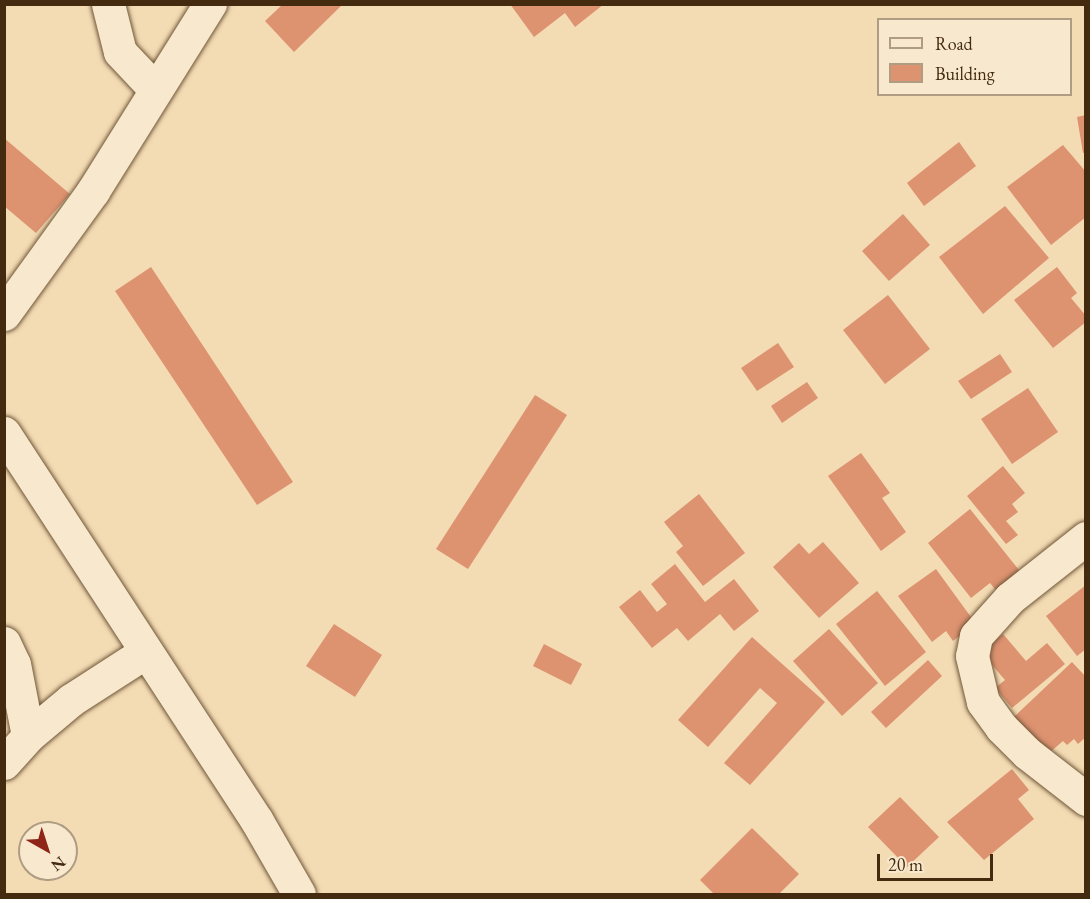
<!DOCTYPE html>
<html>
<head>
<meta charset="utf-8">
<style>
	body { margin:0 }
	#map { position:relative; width:1090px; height:899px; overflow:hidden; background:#f3dbb4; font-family:"EB Garamond",serif }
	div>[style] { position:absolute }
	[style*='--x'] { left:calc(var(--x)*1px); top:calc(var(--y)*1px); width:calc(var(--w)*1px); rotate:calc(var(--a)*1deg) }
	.building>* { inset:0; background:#dd9270 }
	.roads { filter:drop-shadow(0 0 2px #705738) drop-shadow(0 0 2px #705738) }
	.minor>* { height:33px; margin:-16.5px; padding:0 16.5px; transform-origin:16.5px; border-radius:16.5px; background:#f7e8ce }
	span { translate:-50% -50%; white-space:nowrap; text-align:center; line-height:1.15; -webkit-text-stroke:6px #f7e8ce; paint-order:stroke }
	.frame { position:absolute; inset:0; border:6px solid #442b0f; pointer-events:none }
	.legend { position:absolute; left:877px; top:18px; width:195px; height:78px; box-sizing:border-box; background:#f7e8ce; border:2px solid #af9c82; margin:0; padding:8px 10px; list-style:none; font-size:18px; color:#442b0f }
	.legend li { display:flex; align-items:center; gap:12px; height:30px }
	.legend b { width:30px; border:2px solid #af9c82 }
	.north { position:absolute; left:18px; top:821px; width:60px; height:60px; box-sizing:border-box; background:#f7e8ce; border:2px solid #af9c82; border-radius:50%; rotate:141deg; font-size:16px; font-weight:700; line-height:24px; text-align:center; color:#442b0f }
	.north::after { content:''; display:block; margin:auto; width:21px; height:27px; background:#8f2418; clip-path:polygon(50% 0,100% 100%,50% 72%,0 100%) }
	.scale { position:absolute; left:877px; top:854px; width:116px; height:27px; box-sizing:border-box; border:3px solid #442b0f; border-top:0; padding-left:8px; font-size:18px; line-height:21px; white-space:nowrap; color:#442b0f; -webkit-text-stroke:4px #f7e8ce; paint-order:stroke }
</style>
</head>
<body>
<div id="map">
	<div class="building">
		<div style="clip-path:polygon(283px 4px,343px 4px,294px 52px,265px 21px)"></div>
		<div style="clip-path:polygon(510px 4px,604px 4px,575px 27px,565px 13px,534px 37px)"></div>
		<div style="clip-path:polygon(1086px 115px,1086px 152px,1083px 153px,1077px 117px)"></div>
		<div style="clip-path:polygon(4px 138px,70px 194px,36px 233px,4px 206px)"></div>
		<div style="clip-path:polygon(959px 142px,976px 166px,924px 206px,907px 183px)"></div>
		<div style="clip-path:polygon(1063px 145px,1086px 172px,1086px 217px,1051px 245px,1007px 187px)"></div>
		<div style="clip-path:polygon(1005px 206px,1049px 258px,983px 314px,939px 257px)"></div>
		<div style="clip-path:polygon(903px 214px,930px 245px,889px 281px,862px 251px)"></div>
		<div style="clip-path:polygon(151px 267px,293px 482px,257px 505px,115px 291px)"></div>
		<div style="clip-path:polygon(1057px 267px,1077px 293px,1071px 298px,1086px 316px,1086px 322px,1053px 348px,1014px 300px)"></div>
		<div style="clip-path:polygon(888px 295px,930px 349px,885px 384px,843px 330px)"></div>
		<div style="clip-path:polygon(778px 343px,794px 367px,757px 391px,741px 368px)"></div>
		<div style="clip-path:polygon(1000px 354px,1012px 372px,971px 399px,958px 381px)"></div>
		<div style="clip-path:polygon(807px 382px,818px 398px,782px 423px,771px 406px)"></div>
		<div style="clip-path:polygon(1028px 388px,1058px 432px,1012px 464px,981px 419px)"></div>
		<div style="clip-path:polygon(535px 395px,567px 415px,468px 569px,436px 549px)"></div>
		<div style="clip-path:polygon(861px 453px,890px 493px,882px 498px,906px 532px,881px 551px,828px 476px)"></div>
		<div style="clip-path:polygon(1003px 466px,1025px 493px,1012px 504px,1018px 512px,1006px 521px,1018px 535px,1006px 544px,967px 496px)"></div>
		<div style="clip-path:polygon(699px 494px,745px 553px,703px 586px,676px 552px,683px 546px,664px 522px)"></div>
		<div style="clip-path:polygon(970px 509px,1023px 575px,999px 594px,990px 583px,971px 598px,928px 543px)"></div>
		<div style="clip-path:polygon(823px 542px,859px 583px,819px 618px,773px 567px,799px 543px,809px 554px)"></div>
		<div style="clip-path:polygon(675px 564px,705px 602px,734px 579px,759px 611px,734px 631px,720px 614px,688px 641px,677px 628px,652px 648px,619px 607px,640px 590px,657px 612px,667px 604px,651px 584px)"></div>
		<div style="clip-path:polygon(936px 569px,976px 624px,953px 641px,946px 631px,932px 642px,898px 596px)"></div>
		<div style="clip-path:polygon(1086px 585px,1086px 649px,1077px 656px,1046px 616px)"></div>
		<div style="clip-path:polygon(877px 591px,926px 652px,885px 686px,836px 624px)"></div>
		<div style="clip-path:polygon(334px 624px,382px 655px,355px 697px,306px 666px)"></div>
		<div style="clip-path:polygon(829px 629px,878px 683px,842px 716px,793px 661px)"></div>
		<div style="clip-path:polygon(1003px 634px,1026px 661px,1047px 643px,1065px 664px,1012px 708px,995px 688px,1005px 680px,981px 652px)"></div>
		<div style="clip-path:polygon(752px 637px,825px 702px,750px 785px,724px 763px,777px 703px,760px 688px,708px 747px,678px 720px)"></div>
		<div style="clip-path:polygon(544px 644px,582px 664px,571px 685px,533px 666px)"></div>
		<div style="clip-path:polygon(928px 660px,942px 676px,886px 728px,871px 712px)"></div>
		<div style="clip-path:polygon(1072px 662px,1086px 677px,1086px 737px,1078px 744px,1074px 739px,1067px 745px,1063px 741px,1049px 753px,1014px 717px)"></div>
		<div style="clip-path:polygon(1012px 769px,1029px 790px,1018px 799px,1034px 819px,984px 860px,947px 822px)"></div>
		<div style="clip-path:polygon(900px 797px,939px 837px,907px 867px,868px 827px)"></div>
		<div style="clip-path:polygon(752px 828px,799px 874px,779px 894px,714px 894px,700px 880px)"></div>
	</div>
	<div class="roads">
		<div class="minor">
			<div style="--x:108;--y:4;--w:49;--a:76"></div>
			<div style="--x:120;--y:52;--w:51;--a:46.6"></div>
			<div style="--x:4;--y:314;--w:152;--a:-54.1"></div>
			<div style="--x:93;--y:191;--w:221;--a:-58"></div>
			<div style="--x:4;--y:433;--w:463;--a:56.9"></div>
			<div style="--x:257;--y:821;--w:84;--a:60.1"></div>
			<div style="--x:1086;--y:538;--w:97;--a:141.7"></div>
			<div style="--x:1010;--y:598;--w:51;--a:131.8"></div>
			<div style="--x:976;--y:636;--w:20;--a:101"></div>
			<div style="--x:972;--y:656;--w:47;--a:76.6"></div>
			<div style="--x:983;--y:702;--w:31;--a:54"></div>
			<div style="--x:1001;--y:727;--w:37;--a:45"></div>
			<div style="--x:1027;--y:753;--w:75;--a:37.9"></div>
			<div style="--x:4;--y:643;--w:23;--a:65"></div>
			<div style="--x:14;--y:664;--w:73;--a:79"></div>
			<div style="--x:4;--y:763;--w:36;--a:-48"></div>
			<div style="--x:28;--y:736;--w:56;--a:-39.9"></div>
			<div style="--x:71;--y:700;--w:87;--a:-32.8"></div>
		</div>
	</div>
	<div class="frame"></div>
	<ul class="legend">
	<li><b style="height:8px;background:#f7e8ce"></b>Road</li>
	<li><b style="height:16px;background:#dd9270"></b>Building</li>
	</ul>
	<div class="north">N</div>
	<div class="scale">20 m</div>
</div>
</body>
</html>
